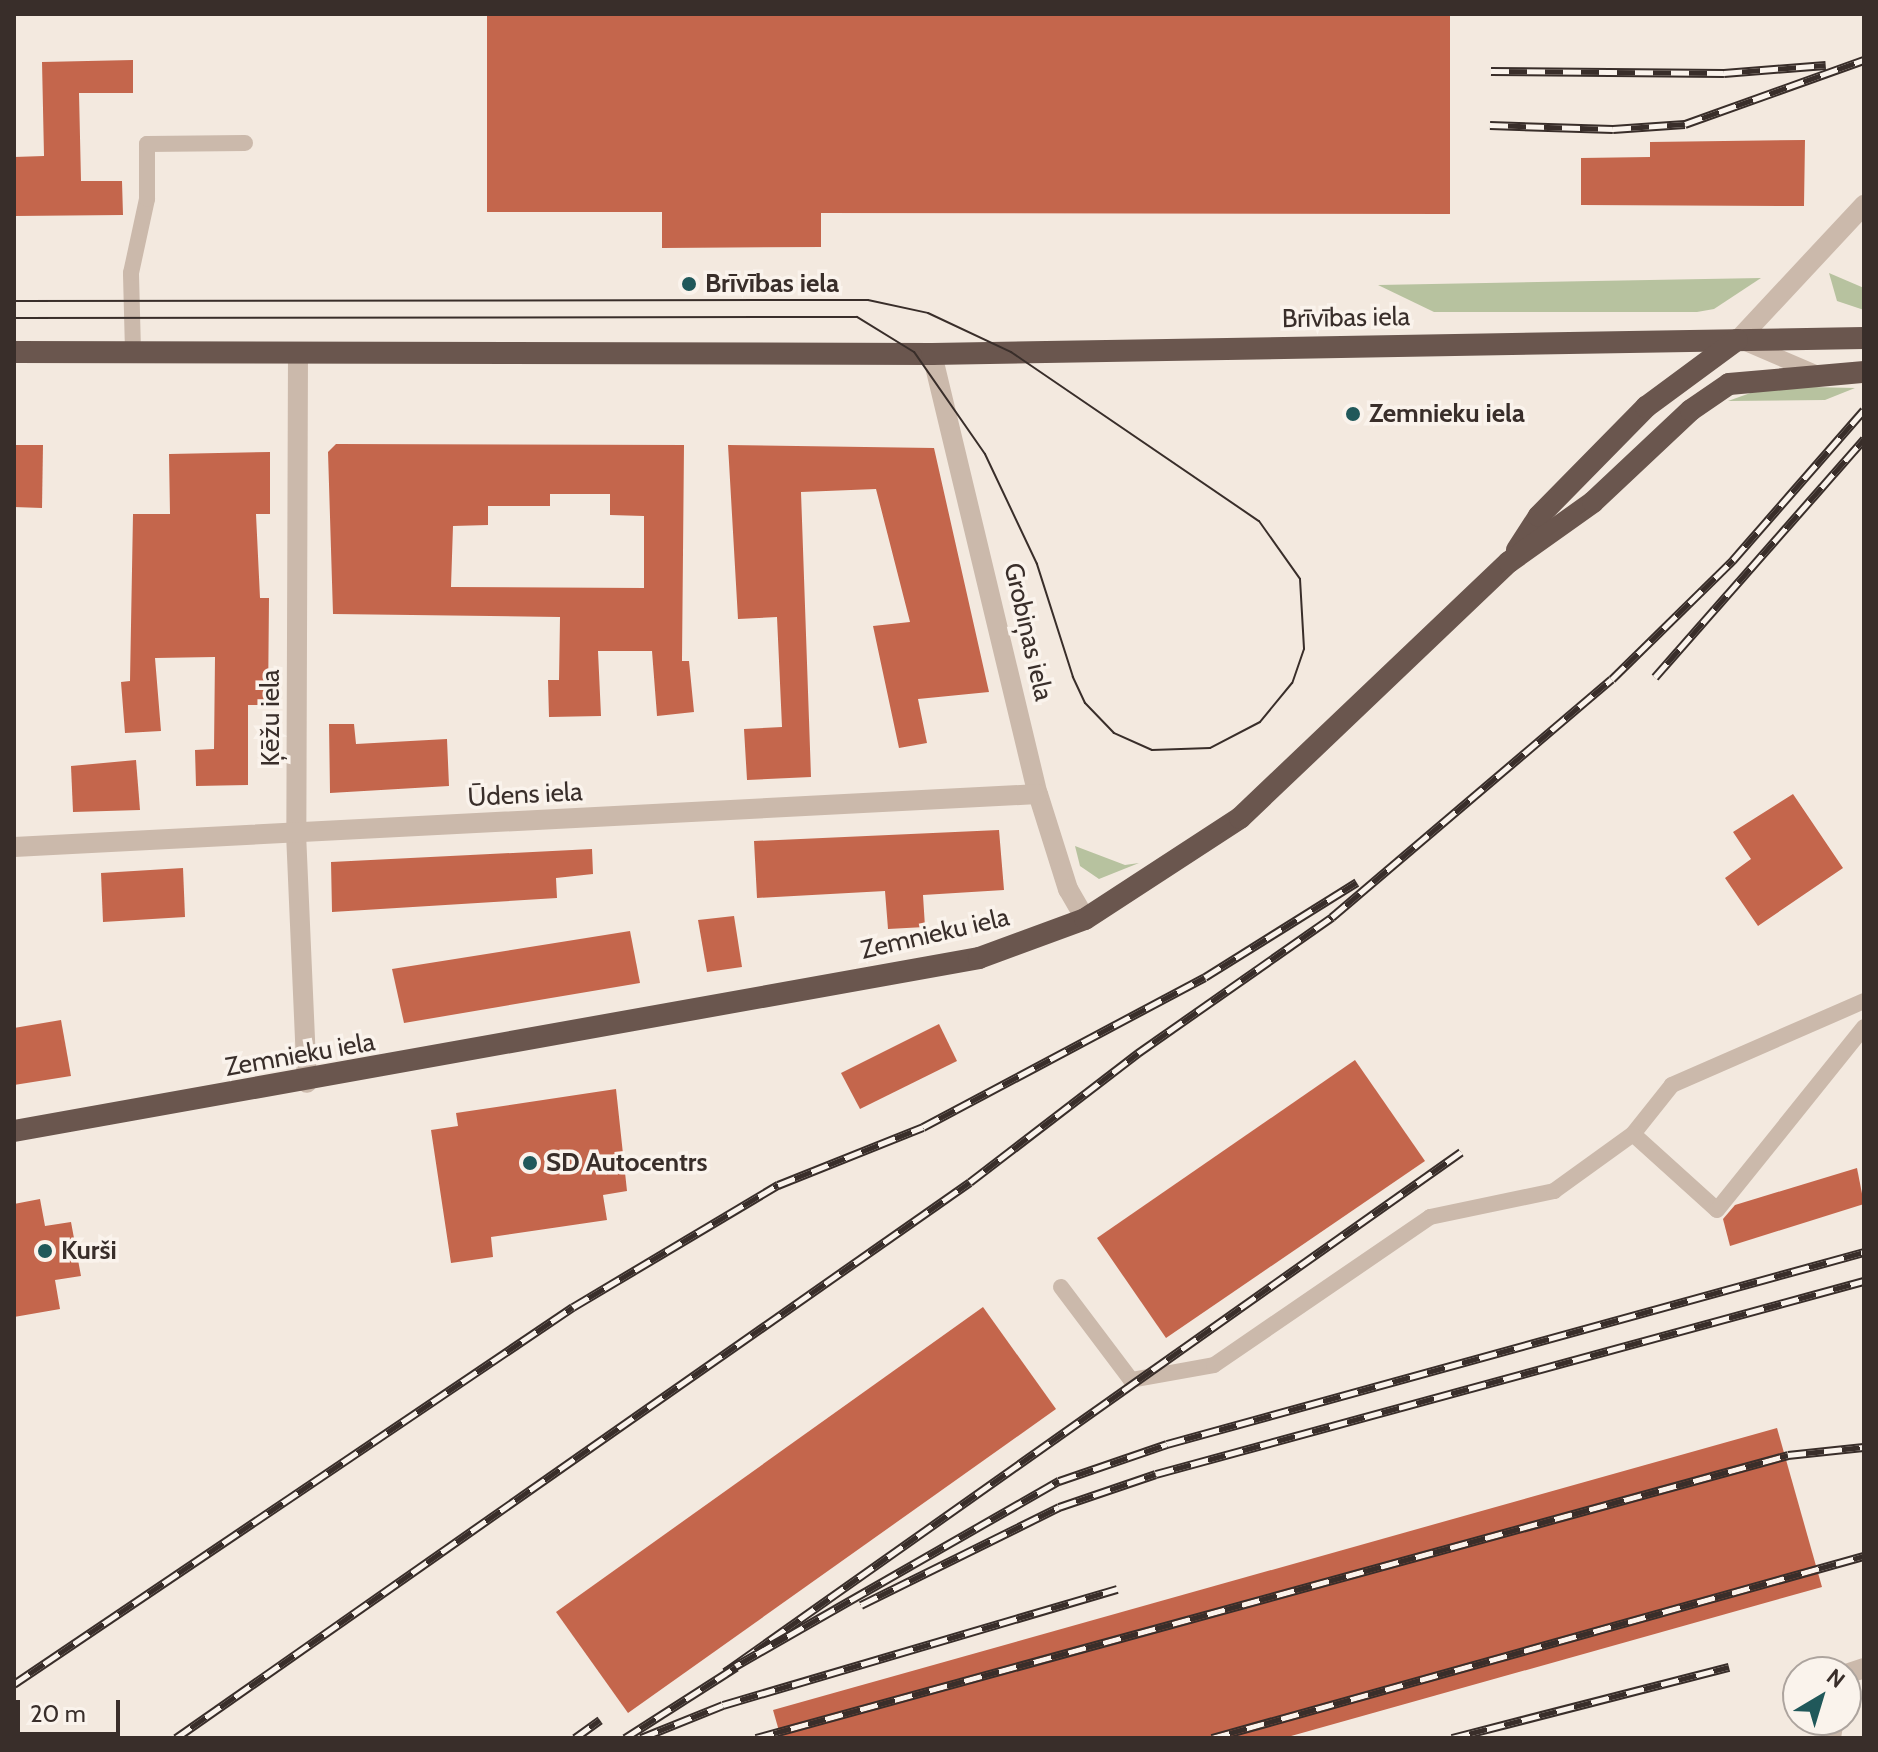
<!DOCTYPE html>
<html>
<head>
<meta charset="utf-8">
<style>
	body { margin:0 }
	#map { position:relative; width:1878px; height:1752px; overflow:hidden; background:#f3e9df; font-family:Cabin,sans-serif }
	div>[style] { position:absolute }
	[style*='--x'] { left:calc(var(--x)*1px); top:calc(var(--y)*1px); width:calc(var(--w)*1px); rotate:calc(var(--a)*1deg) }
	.green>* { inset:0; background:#b7c29f }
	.building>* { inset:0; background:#c4664c }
	.service>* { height:16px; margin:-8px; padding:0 8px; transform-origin:8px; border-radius:8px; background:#cbb9ab }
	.minor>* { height:20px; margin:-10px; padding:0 10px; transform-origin:10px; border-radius:10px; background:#cbb9ab }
	.trunk>* { height:22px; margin:-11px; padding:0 11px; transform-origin:11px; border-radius:11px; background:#6a564e }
	.tram>* { height:2px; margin:-1px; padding:0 1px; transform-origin:1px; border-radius:1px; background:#392e2a }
	.rail>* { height:9px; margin-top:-4.5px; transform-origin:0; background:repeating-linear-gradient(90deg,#faf3ec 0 18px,#392e2a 0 36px); box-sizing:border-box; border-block:2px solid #392e2a }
	.dots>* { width:22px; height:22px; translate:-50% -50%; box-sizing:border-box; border:4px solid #faf3ec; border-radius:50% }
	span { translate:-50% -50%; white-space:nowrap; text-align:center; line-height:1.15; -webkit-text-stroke:7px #faf3ec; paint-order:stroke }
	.poi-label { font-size:26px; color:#392e2a; font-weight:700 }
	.left { translate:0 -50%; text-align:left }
	.street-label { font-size:26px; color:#392e2a }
	.frame { position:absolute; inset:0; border:16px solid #392e2a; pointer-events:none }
	.north { position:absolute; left:1782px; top:1656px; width:80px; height:80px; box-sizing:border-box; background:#faf3ec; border:2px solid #ada49e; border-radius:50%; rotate:38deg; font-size:22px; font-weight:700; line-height:32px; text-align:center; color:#392e2a }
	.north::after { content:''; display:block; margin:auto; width:28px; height:36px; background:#20585a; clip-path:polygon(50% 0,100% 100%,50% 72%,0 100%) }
	.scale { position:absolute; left:16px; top:1700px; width:104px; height:36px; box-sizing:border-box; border:4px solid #392e2a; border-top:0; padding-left:10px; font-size:24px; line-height:28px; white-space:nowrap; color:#392e2a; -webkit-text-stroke:6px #faf3ec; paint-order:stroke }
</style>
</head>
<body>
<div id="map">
	<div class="green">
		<div style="clip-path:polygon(1829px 273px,1864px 288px,1864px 310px,1837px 301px)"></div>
		<div style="clip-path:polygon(1761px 278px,1714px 309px,1697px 312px,1434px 312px,1378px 285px)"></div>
		<div style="clip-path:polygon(1770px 386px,1855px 388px,1825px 400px,1728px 401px)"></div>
		<div style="clip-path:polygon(1075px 846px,1125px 865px,1139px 863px,1099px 879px,1080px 866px)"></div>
	</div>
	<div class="building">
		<div style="clip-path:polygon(487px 14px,1450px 14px,1450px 214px,821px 213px,821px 247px,662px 248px,662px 212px,487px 212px)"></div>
		<div style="clip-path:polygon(133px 60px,133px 93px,79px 93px,81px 181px,122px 181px,123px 215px,14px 216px,14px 157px,44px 156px,42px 62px)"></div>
		<div style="clip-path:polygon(1805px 140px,1804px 206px,1581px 205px,1581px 158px,1650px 157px,1650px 142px)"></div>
		<div style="clip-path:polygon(evenodd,336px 444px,684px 445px,682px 661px,689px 661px,694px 712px,657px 716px,652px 651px,598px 651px,601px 716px,549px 717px,548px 680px,559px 680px,560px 617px,333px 614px,328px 452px,336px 444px,550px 494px,610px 494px,610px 515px,644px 516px,644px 588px,451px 587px,453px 526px,488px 525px,488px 506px,550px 506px,550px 494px)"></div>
		<div style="clip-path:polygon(14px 445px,43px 445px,42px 508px,14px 507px)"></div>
		<div style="clip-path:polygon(728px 445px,934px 448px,989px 692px,918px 699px,927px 743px,899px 748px,873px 626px,910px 622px,876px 489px,801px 492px,811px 777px,747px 780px,744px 729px,782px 727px,777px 617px,738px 619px)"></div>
		<div style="clip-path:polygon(270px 452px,270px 514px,256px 514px,260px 598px,269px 598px,268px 705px,248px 705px,248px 785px,196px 786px,195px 750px,214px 749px,215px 657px,155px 658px,161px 731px,125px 733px,121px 682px,130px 681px,133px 514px,170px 514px,169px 454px)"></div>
		<div style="clip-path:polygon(329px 724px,354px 724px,356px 744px,447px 739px,449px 786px,330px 793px)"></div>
		<div style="clip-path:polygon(136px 760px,140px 810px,73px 812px,71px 766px)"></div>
		<div style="clip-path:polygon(1793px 794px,1843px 868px,1758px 926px,1725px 878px,1751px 859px,1733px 832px)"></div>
		<div style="clip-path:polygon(999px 830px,1004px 890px,923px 895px,925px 927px,888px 929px,885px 891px,757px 898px,754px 841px)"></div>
		<div style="clip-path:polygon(592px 849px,593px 874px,556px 878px,557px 898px,332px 912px,331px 862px)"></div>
		<div style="clip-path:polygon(183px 868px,185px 917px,103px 922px,101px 873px)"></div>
		<div style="clip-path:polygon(734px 916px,742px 967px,707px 972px,698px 920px)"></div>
		<div style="clip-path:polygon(630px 931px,640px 983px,404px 1023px,392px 969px)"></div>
		<div style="clip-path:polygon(61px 1020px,71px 1076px,14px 1085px,14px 1028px)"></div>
		<div style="clip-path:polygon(939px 1024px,957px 1061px,860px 1109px,841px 1073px)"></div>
		<div style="clip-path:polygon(1355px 1060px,1425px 1161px,1166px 1338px,1097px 1238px)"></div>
		<div style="clip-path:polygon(616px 1089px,627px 1191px,603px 1195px,607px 1220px,491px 1237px,493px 1257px,451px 1263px,431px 1130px,458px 1126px,456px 1113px)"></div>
		<div style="clip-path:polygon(1857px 1168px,1864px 1204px,1730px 1246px,1723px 1219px,1735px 1205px)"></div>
		<div style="clip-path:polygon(40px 1199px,45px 1226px,71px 1222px,81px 1276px,55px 1280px,60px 1309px,14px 1317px,14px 1204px)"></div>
		<div style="clip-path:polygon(983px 1307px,1056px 1409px,628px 1713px,556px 1612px)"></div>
		<div style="clip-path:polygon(1777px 1428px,1822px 1587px,1284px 1738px,781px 1738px,773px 1710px)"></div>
	</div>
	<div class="service">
		<div style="--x:1743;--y:342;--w:76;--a:23.2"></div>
		<div style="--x:133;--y:351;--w:78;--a:-91.5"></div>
		<div style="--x:131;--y:273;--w:76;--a:-77.8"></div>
		<div style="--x:147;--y:199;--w:55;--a:-90"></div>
		<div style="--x:147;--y:144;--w:98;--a:-0.6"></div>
		<div style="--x:1864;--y:1001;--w:210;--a:156.4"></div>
		<div style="--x:1672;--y:1085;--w:63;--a:128.5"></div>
		<div style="--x:1633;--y:1134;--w:113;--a:42.1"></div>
		<div style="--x:1717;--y:1210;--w:235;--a:-51.2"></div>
		<div style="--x:1061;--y:1287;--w:116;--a:53"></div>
		<div style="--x:1131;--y:1380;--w:84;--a:-10.2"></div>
		<div style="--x:1214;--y:1365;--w:262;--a:-34.4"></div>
		<div style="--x:1430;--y:1217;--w:127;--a:-11.8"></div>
		<div style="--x:1554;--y:1191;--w:97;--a:-35.8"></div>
		<div style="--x:1833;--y:1738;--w:18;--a:-81"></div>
	</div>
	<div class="minor">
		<div style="--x:1738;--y:340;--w:185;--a:-47"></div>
		<div style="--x:298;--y:352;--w:481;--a:90.2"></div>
		<div style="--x:296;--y:833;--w:250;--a:87.5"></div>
		<div style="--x:932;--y:354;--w:453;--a:76.5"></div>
		<div style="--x:1038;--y:794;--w:100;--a:72.5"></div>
		<div style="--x:1068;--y:889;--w:34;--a:60"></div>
		<div style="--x:14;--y:847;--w:1025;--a:-2.96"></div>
		<div style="--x:1846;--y:1674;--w:19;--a:-18"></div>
	</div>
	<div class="trunk">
		<div style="--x:14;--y:352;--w:918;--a:0.12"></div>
		<div style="--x:932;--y:354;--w:932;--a:-0.98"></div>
		<div style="--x:1517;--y:550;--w:40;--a:-57.1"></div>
		<div style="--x:1539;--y:516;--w:153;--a:-45.5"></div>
		<div style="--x:1646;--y:407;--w:113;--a:-36.4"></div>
		<div style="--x:14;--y:1131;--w:980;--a:-10.16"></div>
		<div style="--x:979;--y:958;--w:113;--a:-20.2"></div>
		<div style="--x:1085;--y:919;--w:185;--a:-33.1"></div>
		<div style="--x:1240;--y:818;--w:371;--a:-43.6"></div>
		<div style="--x:1509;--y:562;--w:103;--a:-35.5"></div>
		<div style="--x:1593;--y:502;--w:134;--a:-43.2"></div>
		<div style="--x:1691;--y:410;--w:46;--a:-34.4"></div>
		<div style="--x:1729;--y:384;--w:136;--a:-5.1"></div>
	</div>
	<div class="tram">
		<div style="--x:14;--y:301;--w:854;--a:-0.07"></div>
		<div style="--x:868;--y:300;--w:61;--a:12.2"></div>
		<div style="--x:928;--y:313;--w:92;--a:25.2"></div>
		<div style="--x:1011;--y:352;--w:300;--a:34.3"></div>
		<div style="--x:1259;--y:521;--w:71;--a:54.7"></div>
		<div style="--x:1300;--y:579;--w:70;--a:86.7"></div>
		<div style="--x:1304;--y:649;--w:36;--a:109"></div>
		<div style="--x:1292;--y:683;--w:50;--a:129.4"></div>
		<div style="--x:1260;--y:722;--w:56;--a:152.5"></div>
		<div style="--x:1210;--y:748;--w:58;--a:178"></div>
		<div style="--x:1152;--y:750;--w:42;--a:-155.9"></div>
		<div style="--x:1114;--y:733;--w:42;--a:-134"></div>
		<div style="--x:1085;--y:703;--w:29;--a:-115"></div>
		<div style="--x:1073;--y:677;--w:119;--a:-107.7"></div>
		<div style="--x:1037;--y:564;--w:122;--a:-115.3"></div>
		<div style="--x:985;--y:454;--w:124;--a:-124.8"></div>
		<div style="--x:914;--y:352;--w:67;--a:-148.4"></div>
		<div style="--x:857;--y:317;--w:843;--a:179.93"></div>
	</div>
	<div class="rail">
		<div style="--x:1491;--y:71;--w:233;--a:0.5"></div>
		<div style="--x:1724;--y:73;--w:102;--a:-4.5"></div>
		<div style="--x:1490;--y:125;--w:123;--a:1.9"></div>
		<div style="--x:1613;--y:129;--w:72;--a:-4"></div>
		<div style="--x:1685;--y:124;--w:190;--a:-19.7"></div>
		<div style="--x:1655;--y:677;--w:317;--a:-48.7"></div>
		<div style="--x:1461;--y:1152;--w:901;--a:144.76"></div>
		<div style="--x:725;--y:1672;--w:385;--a:-29.8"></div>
		<div style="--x:1059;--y:1481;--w:114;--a:-18.9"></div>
		<div style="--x:1167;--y:1444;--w:723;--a:-15.4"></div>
		<div style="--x:861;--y:1605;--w:221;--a:-26.3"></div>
		<div style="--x:1059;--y:1507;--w:102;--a:-18.8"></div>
		<div style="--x:1156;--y:1474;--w:734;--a:-15.25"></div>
		<div style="--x:14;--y:1684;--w:674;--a:-34"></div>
		<div style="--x:573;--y:1307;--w:239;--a:-30.8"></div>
		<div style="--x:778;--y:1185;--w:156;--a:-21.8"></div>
		<div style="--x:923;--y:1127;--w:319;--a:-28"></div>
		<div style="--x:1205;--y:977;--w:179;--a:-32"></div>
		<div style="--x:176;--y:1738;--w:969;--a:-35"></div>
		<div style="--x:970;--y:1182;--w:212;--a:-37.5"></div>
		<div style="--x:1138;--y:1053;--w:237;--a:-35"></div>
		<div style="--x:1332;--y:917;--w:367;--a:-40.4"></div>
		<div style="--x:1612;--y:679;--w:170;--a:-44.5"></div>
		<div style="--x:1733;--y:560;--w:199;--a:-48.9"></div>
		<div style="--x:575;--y:1738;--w:31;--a:-36"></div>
		<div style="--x:625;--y:1738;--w:132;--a:-32.6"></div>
		<div style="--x:641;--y:1738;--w:88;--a:-21.9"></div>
		<div style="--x:723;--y:1705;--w:411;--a:-16.4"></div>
		<div style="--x:756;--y:1738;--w:1070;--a:-15.33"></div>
		<div style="--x:1788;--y:1455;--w:76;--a:-6"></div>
		<div style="--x:1212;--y:1738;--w:677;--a:-15.6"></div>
		<div style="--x:1452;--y:1738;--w:286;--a:-14.4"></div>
	</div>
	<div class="dots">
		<div style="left:689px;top:284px;background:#20585a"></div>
		<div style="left:1353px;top:414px;background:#20585a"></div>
		<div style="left:530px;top:1163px;background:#20585a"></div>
		<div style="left:45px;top:1251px;background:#20585a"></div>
	</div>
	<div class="poi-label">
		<span class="left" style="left:705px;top:284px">Brīvības iela</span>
		<span class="left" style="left:1369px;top:414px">Zemnieku iela</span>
		<span class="left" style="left:546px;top:1163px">SD Autocentrs</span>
		<span class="left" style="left:61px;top:1251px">Kurši</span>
	</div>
	<div class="street-label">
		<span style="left:1346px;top:318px;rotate:-1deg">Brīvības iela</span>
		<span style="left:1028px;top:632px;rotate:77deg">Grobiņas iela</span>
		<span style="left:271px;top:718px;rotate:-90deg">Ķēžu iela</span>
		<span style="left:525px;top:795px;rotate:-3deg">Ūdens iela</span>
		<span style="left:935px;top:934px;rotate:-13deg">Zemnieku iela</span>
		<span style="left:300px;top:1055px;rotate:-10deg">Zemnieku iela</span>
	</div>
	<div class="frame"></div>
	<div class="north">N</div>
	<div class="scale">20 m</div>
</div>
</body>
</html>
